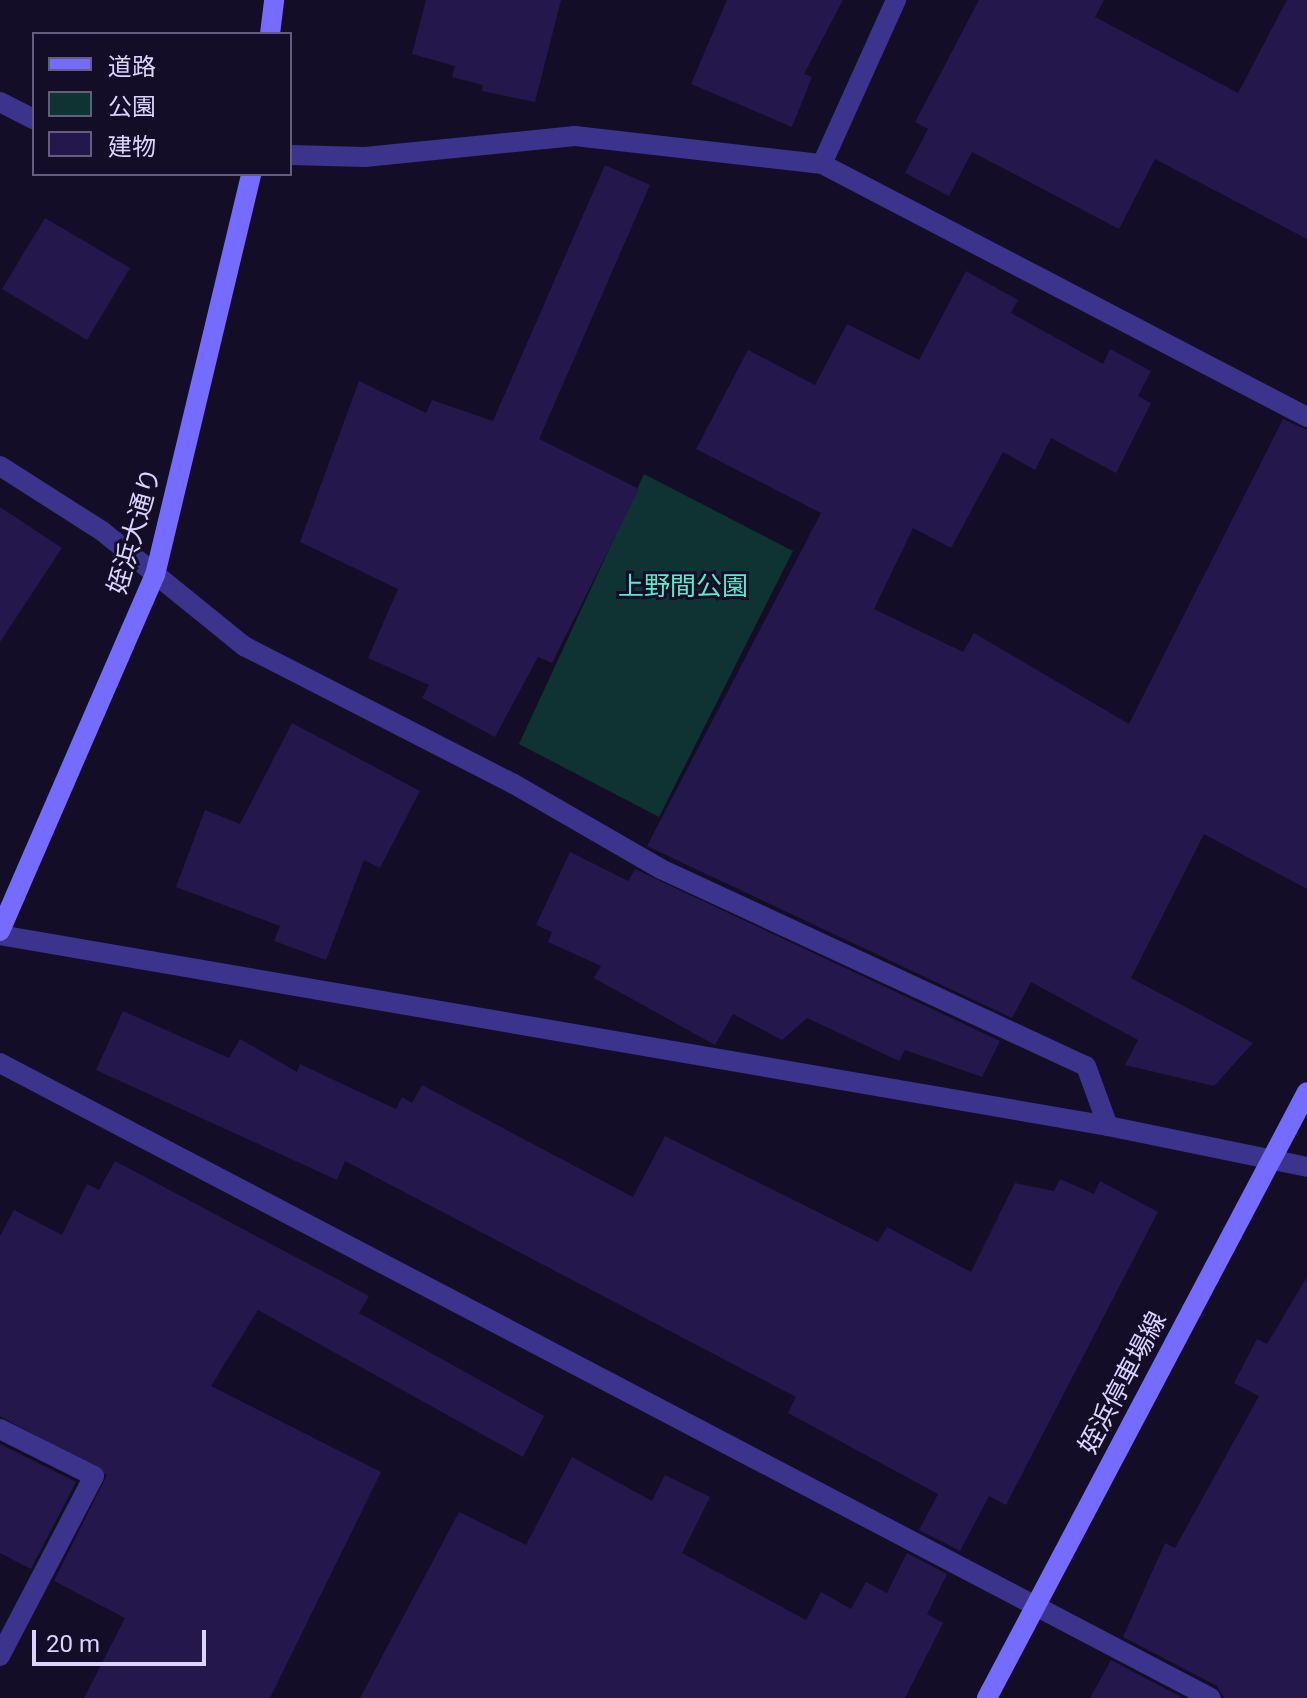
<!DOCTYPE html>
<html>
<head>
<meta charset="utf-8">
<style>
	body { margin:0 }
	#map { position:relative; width:1307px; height:1698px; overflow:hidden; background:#130d28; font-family:Roboto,"Noto Sans JP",sans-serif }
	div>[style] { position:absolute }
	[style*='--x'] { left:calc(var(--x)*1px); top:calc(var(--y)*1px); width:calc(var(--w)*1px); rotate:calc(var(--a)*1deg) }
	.green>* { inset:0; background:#0f3233 }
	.building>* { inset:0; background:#24174b }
	.street>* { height:20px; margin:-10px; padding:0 10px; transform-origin:10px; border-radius:10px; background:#3b338c }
	.secondary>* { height:20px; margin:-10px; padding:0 10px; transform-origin:10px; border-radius:10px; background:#766bff }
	span { translate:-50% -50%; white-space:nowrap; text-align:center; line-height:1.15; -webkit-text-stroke:6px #130d28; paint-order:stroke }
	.street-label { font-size:26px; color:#dbd4ff }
	.park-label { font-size:26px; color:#53ecce }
	.legend { position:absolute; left:32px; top:32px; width:260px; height:144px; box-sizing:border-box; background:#130d28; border:2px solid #635d7e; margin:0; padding:10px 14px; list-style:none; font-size:24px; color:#dbd4ff }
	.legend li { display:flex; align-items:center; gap:16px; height:40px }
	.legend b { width:40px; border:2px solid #635d7e }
	.scale { position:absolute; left:32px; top:1630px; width:174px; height:36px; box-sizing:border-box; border:4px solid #dbd4ff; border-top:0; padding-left:10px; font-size:24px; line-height:28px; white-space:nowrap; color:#dbd4ff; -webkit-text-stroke:6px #130d28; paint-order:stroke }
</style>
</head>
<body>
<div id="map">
	<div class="green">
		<div style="clip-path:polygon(644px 474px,793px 551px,659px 817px,519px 744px)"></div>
	</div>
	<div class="building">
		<div style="clip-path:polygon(426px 0,561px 0,535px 102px,482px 91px,483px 85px,452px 77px,455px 66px,412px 54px)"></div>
		<div style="clip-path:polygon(727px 0,843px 0,804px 74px,812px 77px,792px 127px,691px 84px)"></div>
		<div style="clip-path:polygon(979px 0,1104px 0,1095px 17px,1238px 93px,1287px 0,1307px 0,1307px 239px,1155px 159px,1119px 229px,972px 152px,949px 196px,905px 173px,928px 129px,915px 122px)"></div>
		<div style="clip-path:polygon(605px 165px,650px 185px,539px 439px,639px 489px,552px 663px,538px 657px,495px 737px,422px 698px,429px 685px,368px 658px,398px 589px,300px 542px,359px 381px,426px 413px,432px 400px,493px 421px)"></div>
		<div style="clip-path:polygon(45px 218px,130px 268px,87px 340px,2px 289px)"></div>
		<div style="clip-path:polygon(966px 271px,1018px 300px,1011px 313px,1103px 364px,1110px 349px,1151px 371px,1138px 396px,1151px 403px,1116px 473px,1051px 438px,1035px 470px,1003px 452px,951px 548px,913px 528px,874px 609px,963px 652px,974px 633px,1129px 724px,1283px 419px,1307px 430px,1307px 889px,1204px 834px,1131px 978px,1253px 1043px,1214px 1086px,1125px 1065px,1138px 1040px,1031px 982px,1012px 1018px,647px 846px,821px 513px,696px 449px,748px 350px,815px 385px,847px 324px,919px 360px)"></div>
		<div style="clip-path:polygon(0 507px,62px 548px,0 642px)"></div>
		<div style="clip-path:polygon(292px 723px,420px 791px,380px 868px,364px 860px,326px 960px,274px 941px,280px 926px,176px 887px,205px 810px,240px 824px)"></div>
		<div style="clip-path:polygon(570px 852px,628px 881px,635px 869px,1000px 1041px,982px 1077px,905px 1050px,899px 1061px,807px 1018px,782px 1040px,733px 1014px,715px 1045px,594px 978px,601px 966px,548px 942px,552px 932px,536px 925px)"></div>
		<div style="clip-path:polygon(123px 1011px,229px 1058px,240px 1039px,297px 1072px,300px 1064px,396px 1109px,402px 1097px,412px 1103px,422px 1085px,633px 1197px,665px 1136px,878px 1242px,887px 1227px,971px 1272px,1015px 1183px,1054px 1191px,1060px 1179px,1094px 1194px,1100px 1181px,1158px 1212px,1006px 1505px,989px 1496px,960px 1551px,919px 1530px,938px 1494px,788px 1413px,796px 1397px,345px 1161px,337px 1180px,96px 1070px)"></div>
		<div style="clip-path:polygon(115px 1161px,369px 1296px,359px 1313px,544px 1416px,523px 1457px,258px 1310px,211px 1386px,381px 1472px,270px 1698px,84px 1698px,125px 1618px,54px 1581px,107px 1475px,0 1416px,0 1236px,14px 1210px,62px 1235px,87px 1184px,99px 1190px)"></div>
		<div style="clip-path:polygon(1307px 1277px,1307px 1698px,1224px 1698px,1217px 1686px,1123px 1637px,1165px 1543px,1175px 1548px,1259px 1396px,1234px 1383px,1257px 1339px,1267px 1344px)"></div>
		<div style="clip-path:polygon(0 1444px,76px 1482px,31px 1569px,0 1553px)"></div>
		<div style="clip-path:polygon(572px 1457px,652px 1501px,665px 1475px,710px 1497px,682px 1553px,806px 1620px,821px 1592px,851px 1609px,866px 1582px,887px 1593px,907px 1553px,947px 1574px,927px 1614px,943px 1623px,905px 1698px,360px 1698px,459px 1512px,526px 1545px)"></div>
		<div style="clip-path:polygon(1111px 1660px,1183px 1698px,1090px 1698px)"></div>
	</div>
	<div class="street">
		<div style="--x:0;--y:102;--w:38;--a:27"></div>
		<div style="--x:290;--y:155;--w:75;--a:1.5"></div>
		<div style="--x:365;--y:157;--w:211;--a:-5.7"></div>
		<div style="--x:575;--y:136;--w:249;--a:6.5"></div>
		<div style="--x:822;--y:164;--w:547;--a:27.55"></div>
		<div style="--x:822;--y:164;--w:180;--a:-65.7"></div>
		<div style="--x:0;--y:466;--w:121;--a:32.5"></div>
		<div style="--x:102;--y:531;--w:183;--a:39"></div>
		<div style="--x:244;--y:646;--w:301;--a:27.1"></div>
		<div style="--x:512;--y:783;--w:172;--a:30"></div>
		<div style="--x:661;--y:869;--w:468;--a:24.9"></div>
		<div style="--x:1086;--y:1066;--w:64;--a:69.9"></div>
		<div style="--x:0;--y:935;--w:1124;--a:9.78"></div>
		<div style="--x:1108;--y:1126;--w:203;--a:11.6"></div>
		<div style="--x:0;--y:1063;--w:1367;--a:27.67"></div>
		<div style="--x:0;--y:1429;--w:105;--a:26.6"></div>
		<div style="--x:94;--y:1476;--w:203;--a:117.6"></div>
	</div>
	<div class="secondary">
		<div style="--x:270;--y:34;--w:34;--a:-83"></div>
		<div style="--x:0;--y:931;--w:388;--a:-66.5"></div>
		<div style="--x:155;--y:575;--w:412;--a:-76.5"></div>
		<div style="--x:987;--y:1698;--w:685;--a:-62.16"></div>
	</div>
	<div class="street-label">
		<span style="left:135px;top:531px;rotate:-74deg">姪浜大通り</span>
		<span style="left:1123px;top:1383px;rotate:-62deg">姪浜停車場線</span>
	</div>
	<div class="park-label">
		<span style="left:683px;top:587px">上野間公園</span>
	</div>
	<ul class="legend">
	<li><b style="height:10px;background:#766bff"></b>道路</li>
	<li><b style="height:22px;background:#0f3233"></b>公園</li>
	<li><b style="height:22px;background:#24174b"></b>建物</li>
	</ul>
	<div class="scale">20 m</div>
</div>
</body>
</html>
